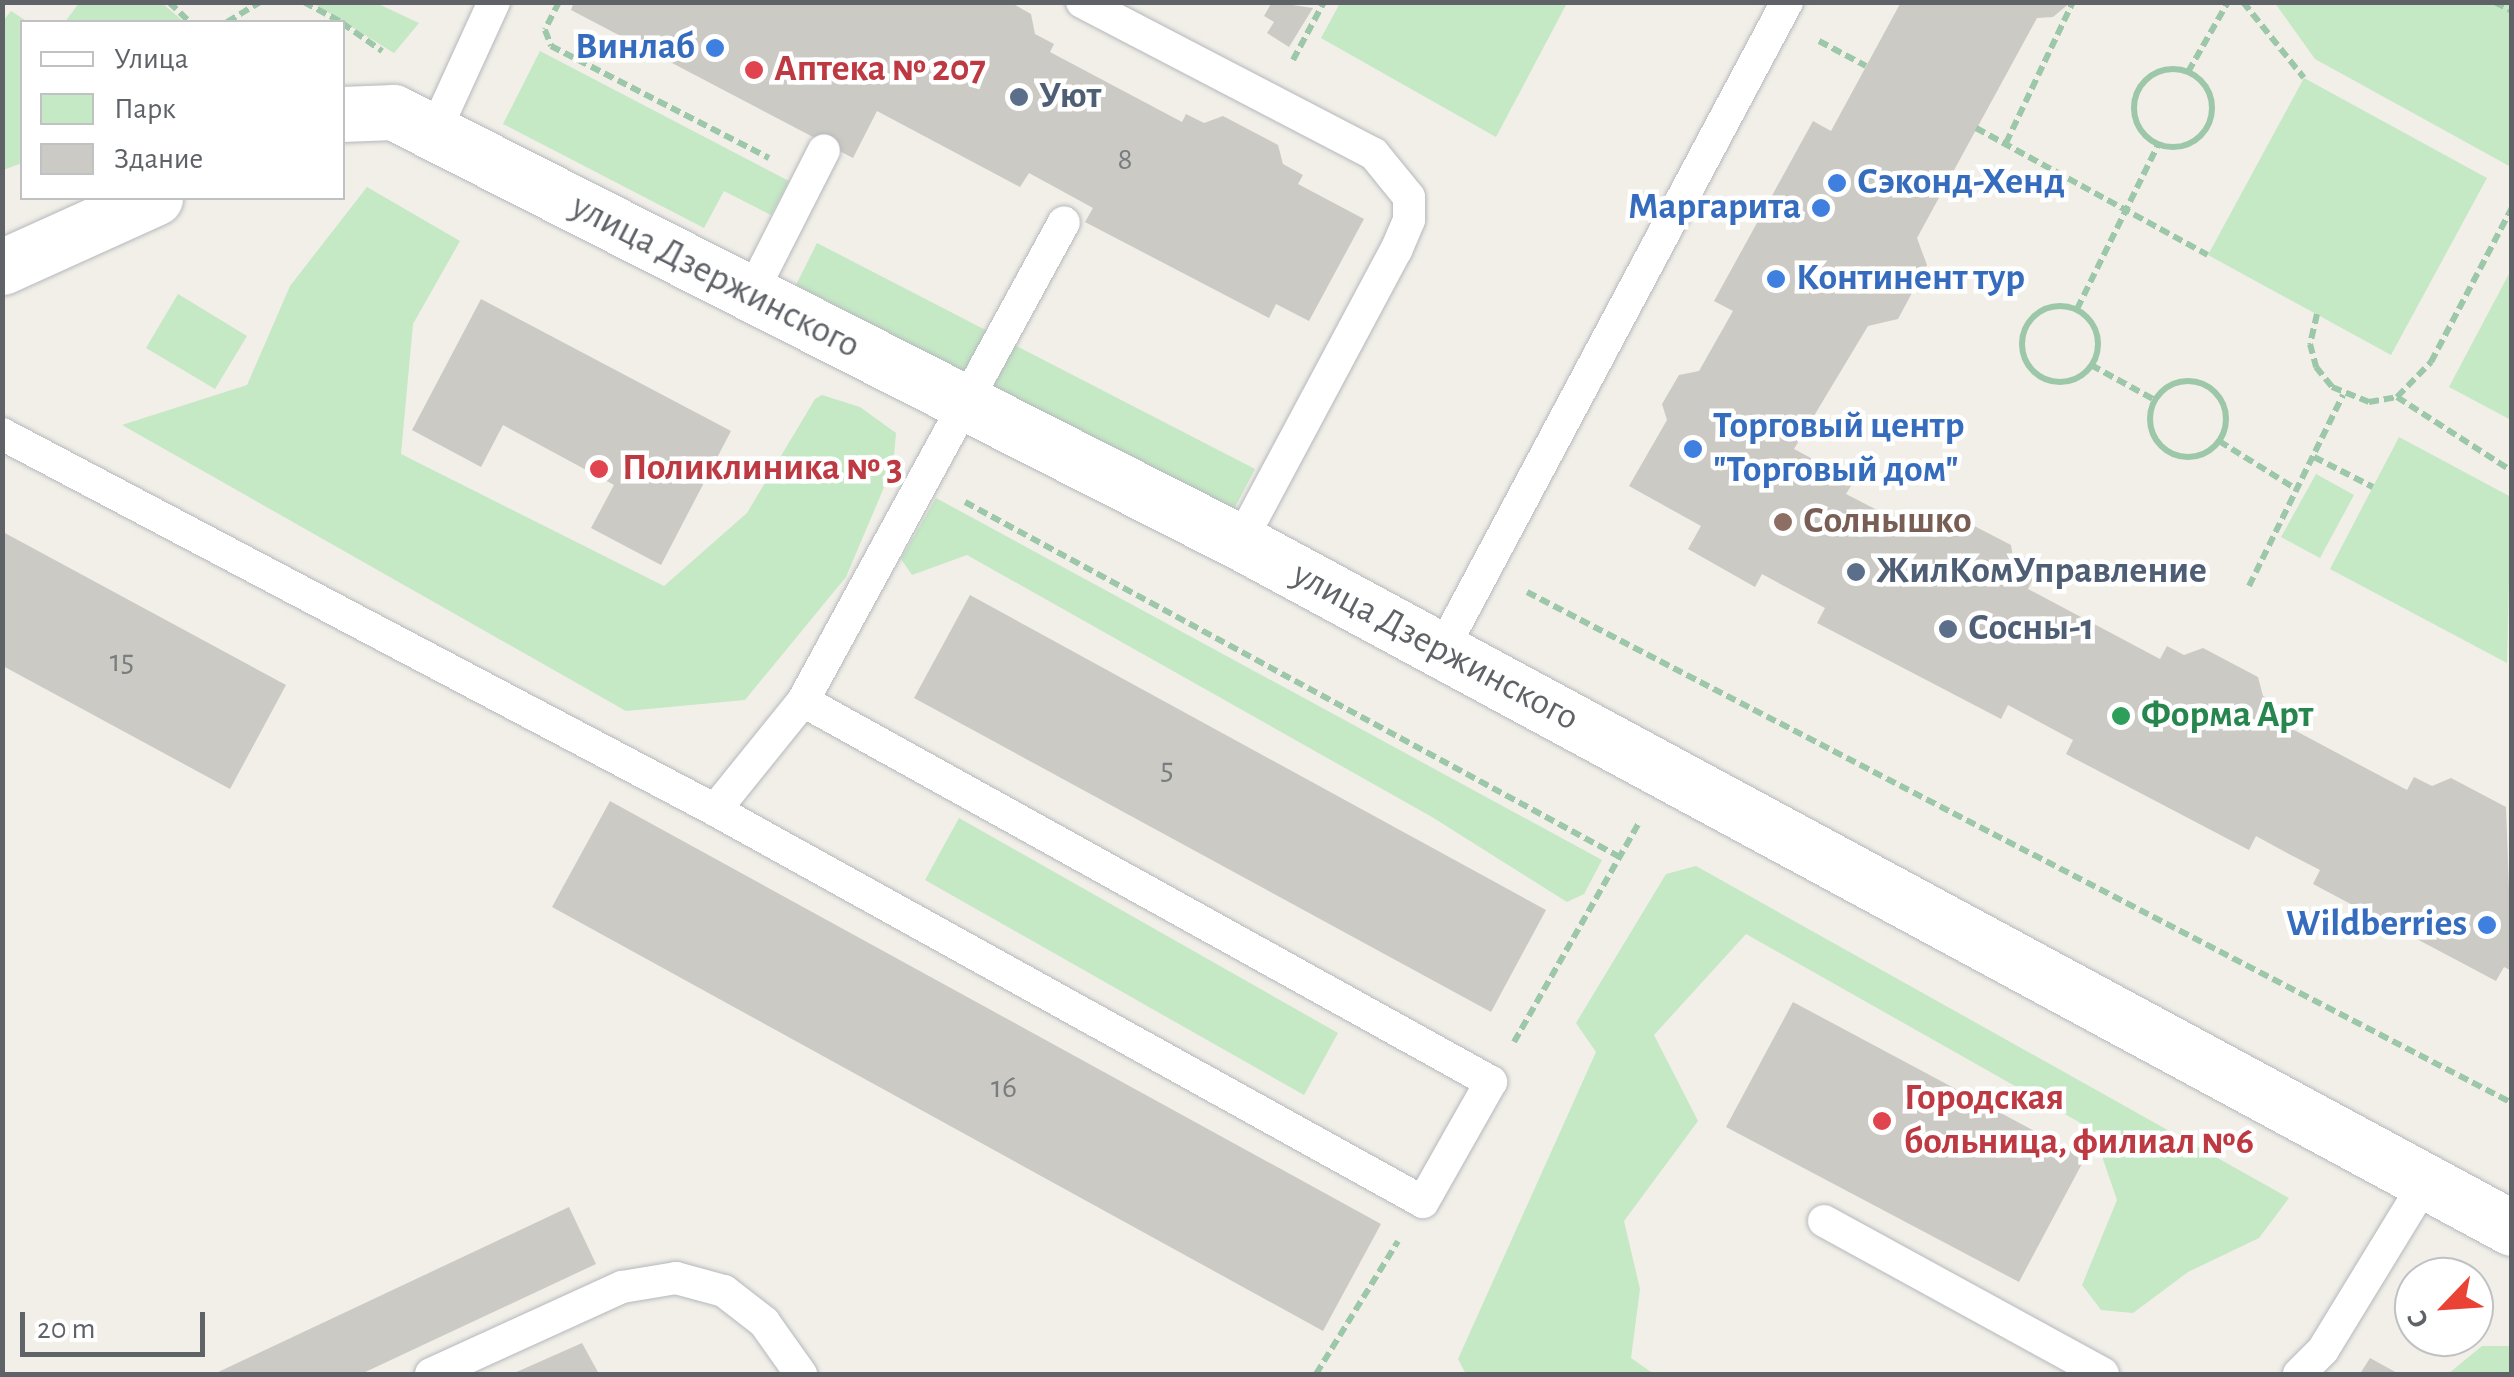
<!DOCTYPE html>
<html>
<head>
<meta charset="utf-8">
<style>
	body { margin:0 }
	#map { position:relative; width:2514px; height:1377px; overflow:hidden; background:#f1efe8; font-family:"Alegreya Sans",sans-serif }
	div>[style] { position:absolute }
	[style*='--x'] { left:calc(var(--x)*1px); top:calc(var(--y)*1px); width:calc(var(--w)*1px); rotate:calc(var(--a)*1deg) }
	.green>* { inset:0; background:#c5e8c5 }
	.building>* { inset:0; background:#cccac5 }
	.path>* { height:6px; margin-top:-3px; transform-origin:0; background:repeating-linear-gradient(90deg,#9cc7a9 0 10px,transparent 0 15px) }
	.path>.ring { margin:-3px; padding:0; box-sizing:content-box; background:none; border:6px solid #9cc7a9; border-radius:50% }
	.roads { filter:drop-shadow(0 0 2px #b5b8bc) drop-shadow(0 0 2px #b5b8bc) }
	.lane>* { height:32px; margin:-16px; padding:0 16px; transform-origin:16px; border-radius:16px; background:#fff }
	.street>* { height:55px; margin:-27.5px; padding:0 27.5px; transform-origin:27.5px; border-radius:27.5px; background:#fff }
	.dots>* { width:28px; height:28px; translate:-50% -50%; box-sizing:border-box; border:5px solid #fff; border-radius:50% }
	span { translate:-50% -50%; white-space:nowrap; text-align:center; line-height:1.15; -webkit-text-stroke:9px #fff; paint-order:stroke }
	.number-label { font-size:32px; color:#7a7d7f }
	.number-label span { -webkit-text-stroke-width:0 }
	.shop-label { font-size:38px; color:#366cbe; font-weight:700 }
	.right { translate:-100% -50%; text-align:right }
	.left { translate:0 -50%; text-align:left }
	.health-label { font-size:38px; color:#be3a42; font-weight:700 }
	.service-label { font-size:38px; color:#4e5e75; font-weight:700 }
	.street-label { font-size:38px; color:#5f6368 }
	.education-label { font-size:38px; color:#785e54; font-weight:700 }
	.leisure-label { font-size:38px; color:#27864d; font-weight:700 }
	.frame { position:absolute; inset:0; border:5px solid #5f6368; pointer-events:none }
	.legend { position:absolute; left:20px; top:20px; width:325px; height:180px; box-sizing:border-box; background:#fff; border:2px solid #bfc1c3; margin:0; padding:12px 18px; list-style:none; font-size:30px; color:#5f6368 }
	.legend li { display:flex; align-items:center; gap:20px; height:50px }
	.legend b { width:50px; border:2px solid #bfc1c3 }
	.north { position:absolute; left:2394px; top:1257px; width:100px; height:100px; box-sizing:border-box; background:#fff; border:2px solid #bfc1c3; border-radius:50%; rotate:245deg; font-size:28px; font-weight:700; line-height:40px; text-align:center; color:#5f6368 }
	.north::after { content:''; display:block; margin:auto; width:35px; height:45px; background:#ea4335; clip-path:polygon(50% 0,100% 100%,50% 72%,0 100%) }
	.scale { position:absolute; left:20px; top:1312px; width:185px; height:45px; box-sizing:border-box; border:5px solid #5f6368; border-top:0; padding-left:12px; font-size:30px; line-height:35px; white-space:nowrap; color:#5f6368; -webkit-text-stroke:8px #fff; paint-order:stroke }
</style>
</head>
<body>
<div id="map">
	<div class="green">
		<div style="clip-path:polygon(79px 3px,162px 3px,184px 22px,65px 22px)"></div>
		<div style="clip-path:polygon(313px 3px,376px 3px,419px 23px,394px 53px)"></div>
		<div style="clip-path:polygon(1340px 3px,1341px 2px,1567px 3px,1496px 137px,1321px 38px)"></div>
		<div style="clip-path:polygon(2275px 3px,2511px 3px,2511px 167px,2315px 59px)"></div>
		<div style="clip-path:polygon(11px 11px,28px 22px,22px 22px,22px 163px,3px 170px,3px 21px)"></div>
		<div style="clip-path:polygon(540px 51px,789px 181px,771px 215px,724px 191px,704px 228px,503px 124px)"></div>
		<div style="clip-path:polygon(2304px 78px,2487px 178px,2391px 355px,2208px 255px)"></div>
		<div style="clip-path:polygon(367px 187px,460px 241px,413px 324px,401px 454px,664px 586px,747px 513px,815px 399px,822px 395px,860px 407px,896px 433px,893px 466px,846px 577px,745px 700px,626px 711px,122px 425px,247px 385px,290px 286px)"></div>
		<div style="clip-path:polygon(817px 243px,1255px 469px,1233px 511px,796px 285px)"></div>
		<div style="clip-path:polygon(2511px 270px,2512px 420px,2511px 420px,2449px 387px)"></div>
		<div style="clip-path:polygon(178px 294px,247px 336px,215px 389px,146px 348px)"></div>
		<div style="clip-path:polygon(2399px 437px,2511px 497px,2507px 663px,2330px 569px)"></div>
		<div style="clip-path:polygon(2316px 474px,2354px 495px,2320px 558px,2281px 537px)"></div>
		<div style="clip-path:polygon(936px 498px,1602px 860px,1584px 894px,1567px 902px,1432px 817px,967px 555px,912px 575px,901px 559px)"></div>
		<div style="clip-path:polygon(959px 818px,1338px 1033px,1304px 1095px,925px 880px)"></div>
		<div style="clip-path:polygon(1696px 866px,2289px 1198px,2259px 1238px,2188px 1272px,2133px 1313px,2101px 1310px,2082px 1285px,2117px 1200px,2093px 1130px,1746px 934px,1654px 1035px,1698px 1121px,1624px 1221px,1640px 1289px,1631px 1358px,1654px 1374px,1466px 1374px,1458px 1359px,1596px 1052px,1576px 1023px,1666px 874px)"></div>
		<div style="clip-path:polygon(2482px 1346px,2511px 1346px,2511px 1374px,2448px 1374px)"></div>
	</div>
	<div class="building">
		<div style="clip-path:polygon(574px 2px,1010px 2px,1031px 14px,1035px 34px,1054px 44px,1050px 52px,1182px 122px,1186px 114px,1204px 123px,1223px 116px,1278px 145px,1283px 164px,1303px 175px,1298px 184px,1364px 219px,1309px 321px,1276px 304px,1269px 318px,1085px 222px,1093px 208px,1029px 173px,1020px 187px,877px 111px,853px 158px,571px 10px)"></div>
		<div style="clip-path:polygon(1272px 2px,1313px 8px,1289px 47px,1267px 33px,1274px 22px,1264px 16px)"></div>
		<div style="clip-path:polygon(1901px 2px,2071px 2px,2053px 17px,2037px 18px,1917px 238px,1927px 265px,1898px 319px,1868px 326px,1794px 449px,1854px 481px,1846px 494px,1912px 528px,1918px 515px,1936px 524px,1955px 516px,2011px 545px,2014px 565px,2034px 576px,2028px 589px,2160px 659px,2167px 646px,2184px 655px,2203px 648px,2258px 677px,2263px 696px,2282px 707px,2275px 720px,2407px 790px,2414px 777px,2432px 786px,2451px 778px,2506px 807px,2512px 971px,2504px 967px,2496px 981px,2313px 884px,2320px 870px,2287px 853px,2256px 836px,2249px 850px,2066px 754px,2073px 740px,2008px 705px,2001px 719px,1817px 623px,1825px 608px,1762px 574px,1755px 587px,1688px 549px,1701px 526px,1629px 486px,1667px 420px,1662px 404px,1679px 375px,1699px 371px,1733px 311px,1714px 301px,1813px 121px,1831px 131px)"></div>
		<div style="clip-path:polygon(481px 299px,731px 431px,661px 565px,591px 528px,614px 485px,503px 425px,481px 467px,412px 430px)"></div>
		<div style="clip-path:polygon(3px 532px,286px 685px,230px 789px,3px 666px)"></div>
		<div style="clip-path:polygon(970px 595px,1546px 910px,1491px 1012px,914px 698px)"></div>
		<div style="clip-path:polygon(610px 801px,1381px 1224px,1323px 1331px,552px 907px)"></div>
		<div style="clip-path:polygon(1793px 1002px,2085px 1158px,2019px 1282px,1726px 1127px)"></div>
		<div style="clip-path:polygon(569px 1207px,596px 1264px,361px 1374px,214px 1374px)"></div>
		<div style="clip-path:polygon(582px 1343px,599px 1374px,512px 1374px)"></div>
		<div style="clip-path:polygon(2370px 1358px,2399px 1374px,2360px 1374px)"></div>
	</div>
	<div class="path">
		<div style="--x:169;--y:2;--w:29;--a:44"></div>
		<div style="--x:304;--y:2;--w:42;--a:28.4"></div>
		<div style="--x:559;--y:2;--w:31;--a:117"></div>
		<div style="--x:545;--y:30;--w:17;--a:69"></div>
		<div style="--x:551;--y:46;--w:245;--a:27.2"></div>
		<div style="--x:2243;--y:2;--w:97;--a:51.2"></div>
		<div style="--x:2495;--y:2;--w:19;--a:28"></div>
		<div style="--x:227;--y:22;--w:39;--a:-31"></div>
		<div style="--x:342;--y:23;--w:49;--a:35"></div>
		<div style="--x:1819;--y:41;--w:53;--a:28"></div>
		<div style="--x:1293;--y:60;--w:66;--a:-61.9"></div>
		<div class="ring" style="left:2134px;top:69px;width:72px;height:72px"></div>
		<div style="--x:2188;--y:72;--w:81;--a:-60.3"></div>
		<div style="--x:1976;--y:128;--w:264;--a:28.7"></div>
		<div style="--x:2006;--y:143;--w:156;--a:-64.6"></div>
		<div class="ring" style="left:2022px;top:306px;width:70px;height:70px"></div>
		<div style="--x:2077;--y:309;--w:183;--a:-63.7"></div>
		<div style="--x:2317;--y:314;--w:31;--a:103"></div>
		<div style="--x:2310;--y:344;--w:24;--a:75"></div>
		<div style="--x:2316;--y:367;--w:26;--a:51"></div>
		<div style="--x:2332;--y:387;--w:40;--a:22"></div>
		<div style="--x:2369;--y:402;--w:28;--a:-10"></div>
		<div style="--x:2397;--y:397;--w:49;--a:-45.8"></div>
		<div style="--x:2431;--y:362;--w:174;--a:-62.3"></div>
		<div style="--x:2091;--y:365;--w:73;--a:28.7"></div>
		<div class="ring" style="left:2150px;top:381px;width:70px;height:70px"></div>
		<div style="--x:2397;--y:397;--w:137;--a:32.8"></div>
		<div style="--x:2219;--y:441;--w:91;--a:31.9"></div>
		<div style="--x:2314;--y:457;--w:66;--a:27"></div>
		<div style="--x:965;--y:502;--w:745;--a:28.46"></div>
		<div style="--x:2249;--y:586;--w:213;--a:-63.8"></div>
		<div style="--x:1527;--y:592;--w:1110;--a:27.42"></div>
		<div style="--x:1514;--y:1042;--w:252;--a:-60.3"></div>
		<div style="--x:1316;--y:1374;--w:156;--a:-58.3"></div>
	</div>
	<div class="roads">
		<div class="lane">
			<div style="--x:1082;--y:2;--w:329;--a:27.5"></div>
			<div style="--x:1374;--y:154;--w:55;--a:50.9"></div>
			<div style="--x:1409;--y:197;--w:23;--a:90"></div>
			<div style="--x:1409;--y:220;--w:33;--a:113"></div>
			<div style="--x:1396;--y:250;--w:331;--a:118.1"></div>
			<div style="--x:434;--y:133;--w:144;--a:-65.4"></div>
			<div style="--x:751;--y:294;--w:161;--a:-63.1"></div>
			<div style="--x:2;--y:434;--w:806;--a:27.8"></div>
			<div style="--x:715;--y:810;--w:809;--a:28.97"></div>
			<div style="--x:1423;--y:1202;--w:138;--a:-60.5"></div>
			<div style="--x:1491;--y:1082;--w:786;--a:-151.02"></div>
			<div style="--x:803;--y:701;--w:140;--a:128.9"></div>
			<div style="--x:1442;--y:650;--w:734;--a:-61.97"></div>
			<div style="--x:803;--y:701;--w:545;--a:-61.41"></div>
			<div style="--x:1824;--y:1221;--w:318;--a:28.7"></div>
			<div style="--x:431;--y:1374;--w:210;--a:-24.5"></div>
			<div style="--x:622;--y:1287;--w:55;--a:-9.5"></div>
			<div style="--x:676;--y:1278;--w:50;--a:15.2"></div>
			<div style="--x:724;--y:1291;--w:51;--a:37.8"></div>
			<div style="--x:764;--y:1322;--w:64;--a:54.6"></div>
			<div style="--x:2299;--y:1374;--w:34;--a:-45"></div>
			<div style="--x:2323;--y:1350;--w:198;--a:-58.6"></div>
		</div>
		<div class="street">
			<div style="--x:342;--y:114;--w:51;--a:-2.2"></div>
			<div style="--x:393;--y:112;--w:950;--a:26.92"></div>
			<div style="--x:1240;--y:542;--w:1445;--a:28.34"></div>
			<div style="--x:2;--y:267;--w:168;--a:-24.3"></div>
		</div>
	</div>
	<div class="dots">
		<div style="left:715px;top:48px;background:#3f7fe0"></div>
		<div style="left:754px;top:70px;background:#e0444e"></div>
		<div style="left:1019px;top:97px;background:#5c6f8a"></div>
		<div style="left:1837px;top:183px;background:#3f7fe0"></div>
		<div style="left:1821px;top:208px;background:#3f7fe0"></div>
		<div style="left:1776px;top:279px;background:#3f7fe0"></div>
		<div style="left:1693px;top:449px;background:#3f7fe0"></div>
		<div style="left:599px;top:469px;background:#e0444e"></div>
		<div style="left:1783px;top:522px;background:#8d6e63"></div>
		<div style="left:1856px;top:572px;background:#5c6f8a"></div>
		<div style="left:1948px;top:629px;background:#5c6f8a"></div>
		<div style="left:2121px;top:716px;background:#2e9e5b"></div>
		<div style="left:2487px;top:925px;background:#3f7fe0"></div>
		<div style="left:1882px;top:1121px;background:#e0444e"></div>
	</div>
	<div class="number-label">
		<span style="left:1125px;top:159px">8</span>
		<span style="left:122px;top:661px">15</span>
		<span style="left:1167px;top:769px">5</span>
		<span style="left:1004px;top:1087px">16</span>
	</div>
	<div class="shop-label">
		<span class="right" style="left:695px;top:48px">Винлаб</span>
		<span class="left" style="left:1857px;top:183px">Сэконд-Хенд</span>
		<span class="right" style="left:1801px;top:208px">Маргарита</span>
		<span class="left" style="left:1796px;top:279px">Континент тур</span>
		<span class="left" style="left:1713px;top:449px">Торговый центр<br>"Торговый дом"</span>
		<span class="right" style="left:2467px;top:925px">Wildberries</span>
	</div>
	<div class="health-label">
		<span class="left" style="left:774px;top:70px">Аптека № 207</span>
		<span class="left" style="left:622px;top:469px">Поликлиника № 3</span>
		<span class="left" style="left:1904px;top:1121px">Городская<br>больница, филиал №6</span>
	</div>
	<div class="service-label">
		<span class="left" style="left:1039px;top:97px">Уют</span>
		<span class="left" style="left:1876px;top:572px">ЖилКомУправление</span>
		<span class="left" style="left:1968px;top:629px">Сосны-1</span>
	</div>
	<div class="street-label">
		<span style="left:715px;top:277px;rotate:27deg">улица Дзержинского</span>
		<span style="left:1435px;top:647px;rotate:28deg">улица Дзержинского</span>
	</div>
	<div class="education-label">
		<span class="left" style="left:1803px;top:522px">Солнышко</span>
	</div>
	<div class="leisure-label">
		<span class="left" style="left:2141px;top:716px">Форма Арт</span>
	</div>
	<div class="frame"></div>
	<ul class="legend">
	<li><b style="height:12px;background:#fff"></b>Улица</li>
	<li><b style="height:28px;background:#c5e8c5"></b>Парк</li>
	<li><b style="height:28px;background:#cccac5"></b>Здание</li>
	</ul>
	<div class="north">С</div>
	<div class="scale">20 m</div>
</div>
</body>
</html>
